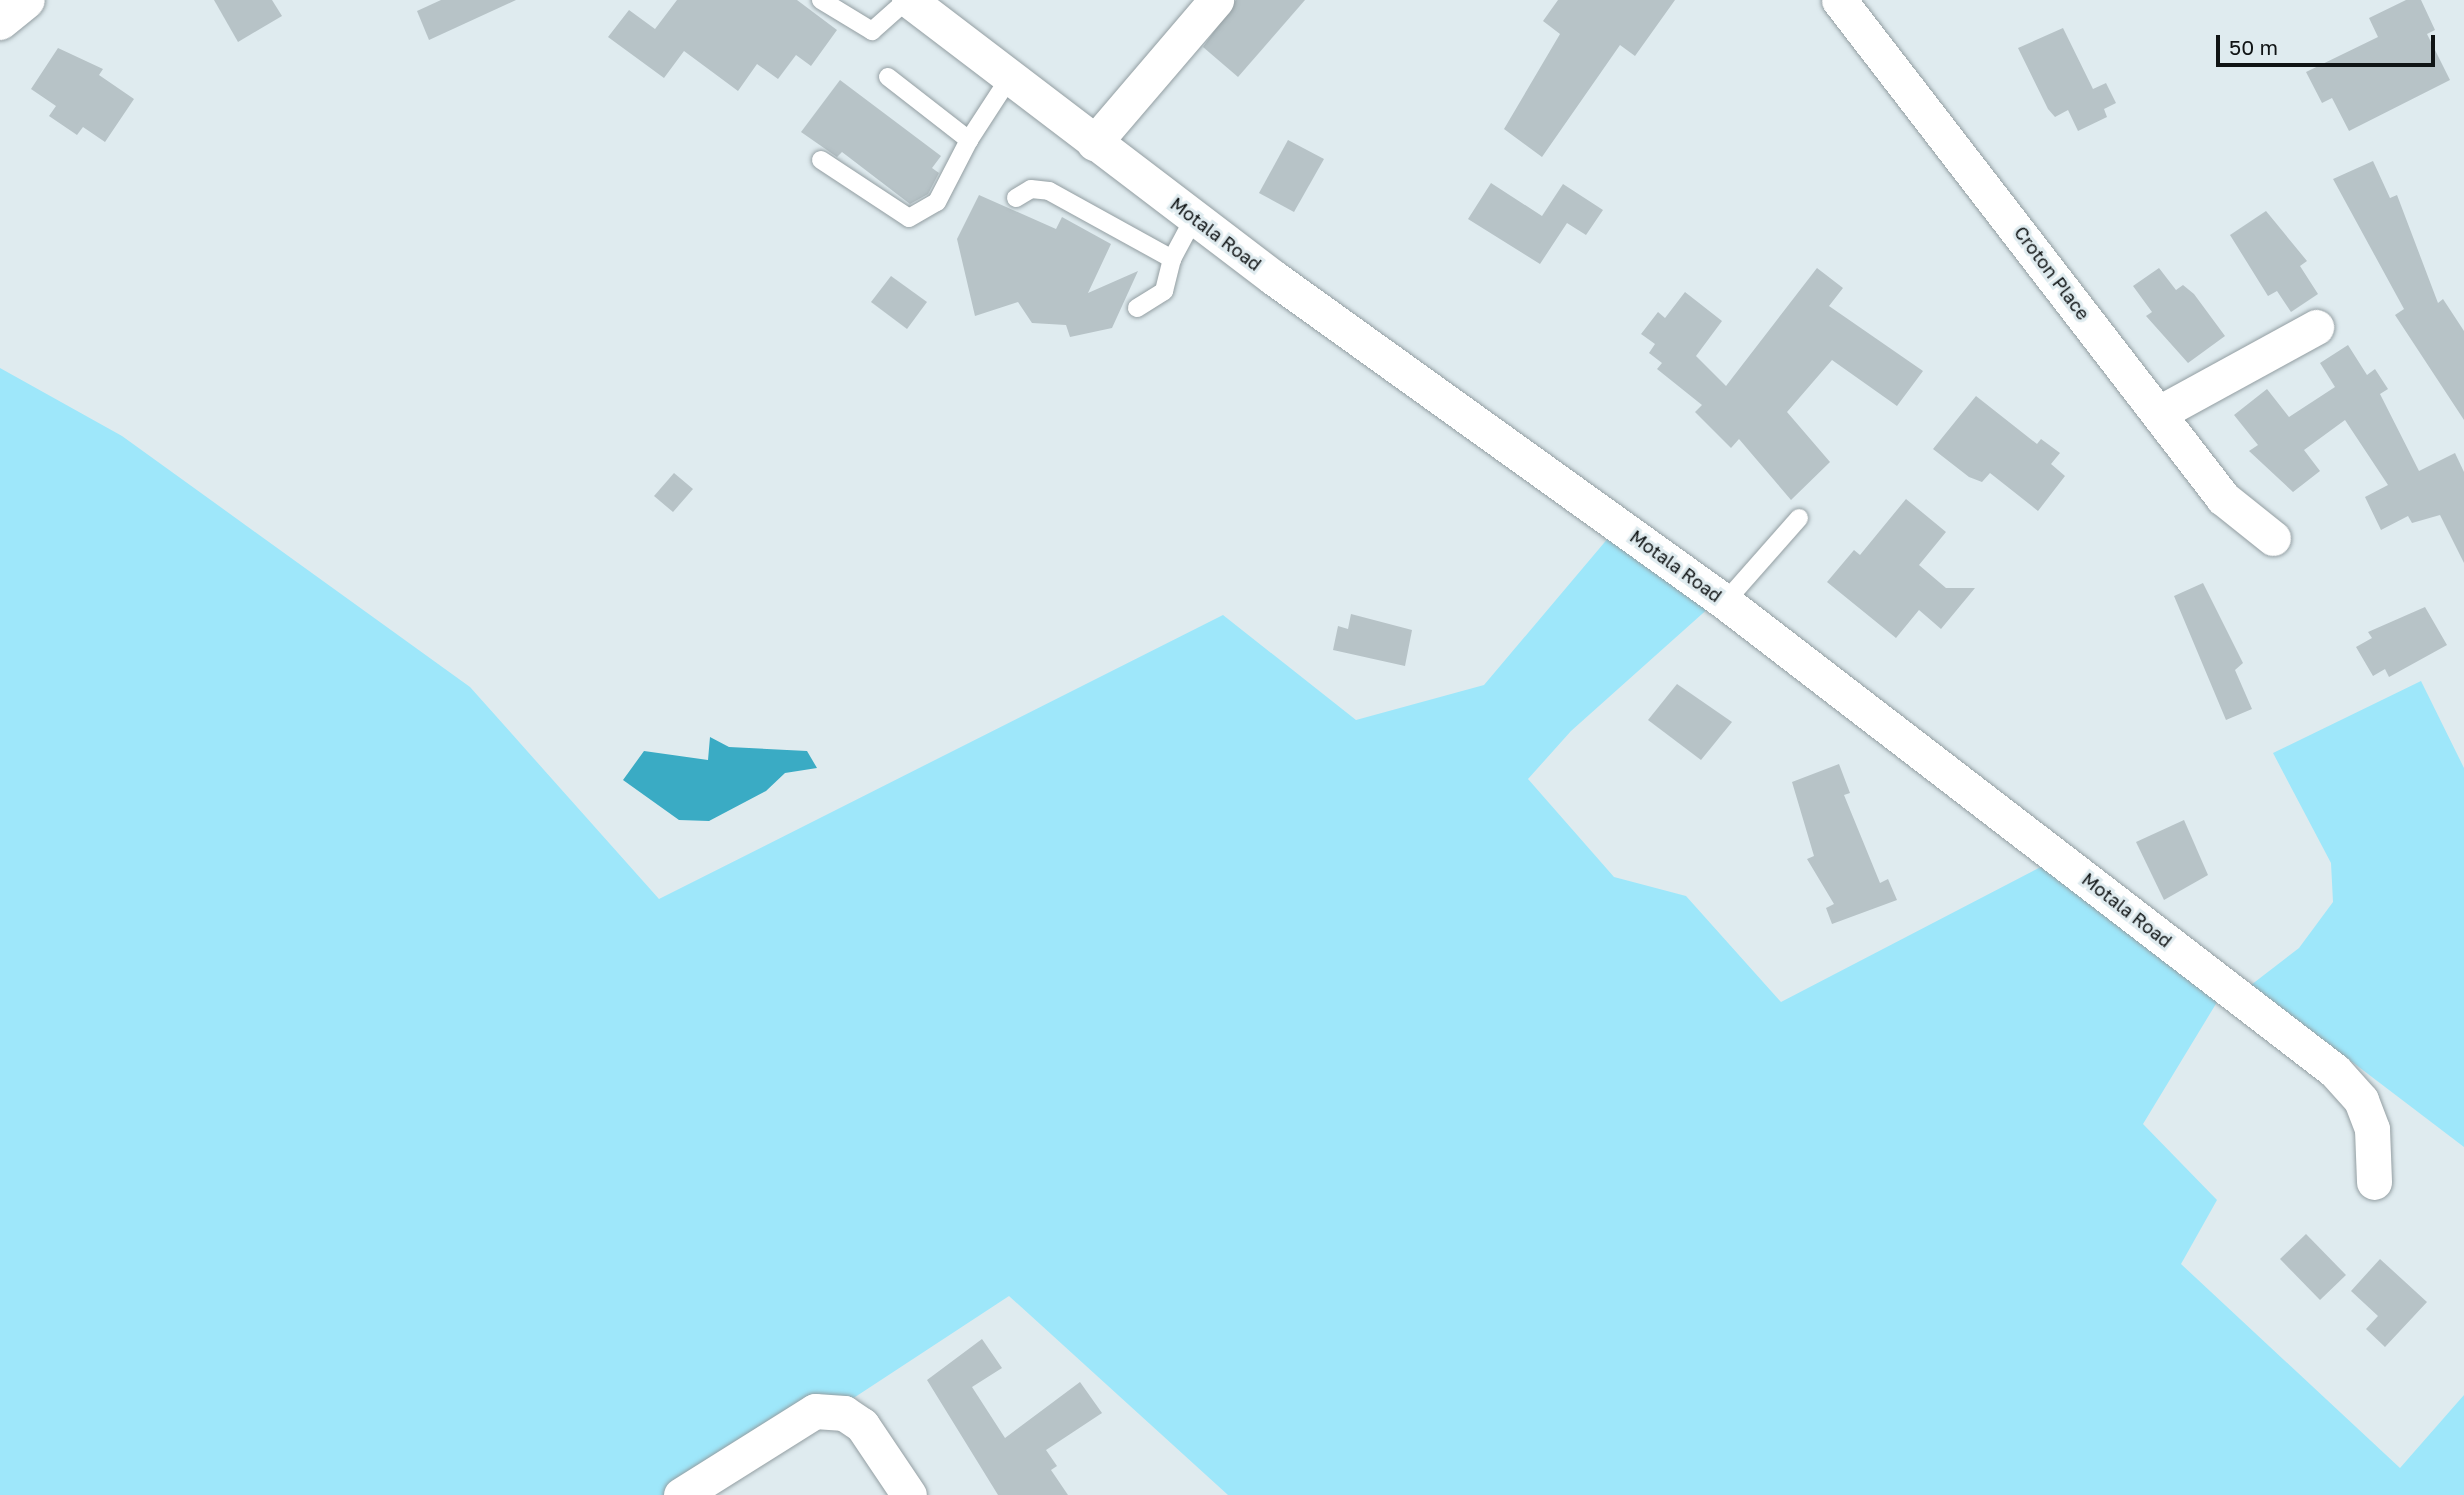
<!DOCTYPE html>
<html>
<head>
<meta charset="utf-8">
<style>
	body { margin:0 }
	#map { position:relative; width:2464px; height:1495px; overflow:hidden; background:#dfebef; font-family:"Golos Text",sans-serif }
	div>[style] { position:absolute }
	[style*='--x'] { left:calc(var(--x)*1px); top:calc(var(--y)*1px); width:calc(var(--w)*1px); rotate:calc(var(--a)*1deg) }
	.green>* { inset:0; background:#9ee7fa }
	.water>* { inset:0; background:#3aabc4 }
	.building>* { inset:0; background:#b7c3c7 }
	.roads { filter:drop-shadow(0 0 2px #939ea2) drop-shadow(0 0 2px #939ea2) }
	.service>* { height:18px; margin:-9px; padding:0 9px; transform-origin:9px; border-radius:9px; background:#fff }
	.minor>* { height:35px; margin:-17.5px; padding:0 17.5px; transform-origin:17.5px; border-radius:17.5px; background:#fff }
	.tertiary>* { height:38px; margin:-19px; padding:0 19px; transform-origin:19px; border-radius:19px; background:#fff }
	span { translate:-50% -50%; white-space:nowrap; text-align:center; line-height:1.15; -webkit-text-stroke:6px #dfebef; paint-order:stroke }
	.street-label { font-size:18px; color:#101415 }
	.scale { position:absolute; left:2216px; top:35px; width:219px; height:32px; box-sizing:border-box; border:4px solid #101415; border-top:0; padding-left:9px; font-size:21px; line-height:24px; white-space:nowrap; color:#101415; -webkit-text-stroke:5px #dfebef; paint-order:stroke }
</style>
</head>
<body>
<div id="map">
	<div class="green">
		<div style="clip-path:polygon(0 368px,122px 436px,470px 687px,659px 899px,1223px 615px,1356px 720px,1484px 685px,1620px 524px,1721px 597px,1571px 731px,1528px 779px,1614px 877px,1686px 896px,1781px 1002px,2062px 856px,2228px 984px,2143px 1124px,2217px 1200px,2181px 1264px,2400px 1468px,2464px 1395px,2464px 1495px,1228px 1495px,1009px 1296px,849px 1401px,667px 1495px,0 1495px)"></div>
		<div style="clip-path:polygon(2421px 681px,2464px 768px,2464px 1147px,2251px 985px,2299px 948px,2333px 902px,2331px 863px,2273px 753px)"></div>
	</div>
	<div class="water">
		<div style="clip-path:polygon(710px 737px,729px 747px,807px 751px,817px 768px,785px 773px,766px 791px,709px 821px,679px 820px,623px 780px,644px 751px,708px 760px)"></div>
	</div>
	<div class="building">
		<div style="clip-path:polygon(214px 0,272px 0,282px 16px,238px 42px)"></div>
		<div style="clip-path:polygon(441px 0,516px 0,429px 40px,417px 11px)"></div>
		<div style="clip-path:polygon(677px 0,797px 0,837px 30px,811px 66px,796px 55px,778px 79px,757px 64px,738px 91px,684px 51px,664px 78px,608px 37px,629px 10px,655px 29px)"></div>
		<div style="clip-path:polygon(1236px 0,1305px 0,1238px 77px,1203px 47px)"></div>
		<div style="clip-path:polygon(1558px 0,1675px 0,1635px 56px,1620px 45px,1542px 157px,1504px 129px,1560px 34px,1543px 21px)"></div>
		<div style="clip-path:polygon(2406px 0,2421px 0,2435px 30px,2427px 34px,2450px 80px,2349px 131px,2332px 98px,2322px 103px,2306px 72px,2378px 37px,2369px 18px)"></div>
		<div style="clip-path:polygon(2063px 28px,2093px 89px,2106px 83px,2116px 103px,2104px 109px,2107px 117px,2078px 131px,2068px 110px,2055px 117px,2048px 109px,2018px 48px)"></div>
		<div style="clip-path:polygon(58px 48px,103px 69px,99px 75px,134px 99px,105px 142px,83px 127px,77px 135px,49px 116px,56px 106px,31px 89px)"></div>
		<div style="clip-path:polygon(840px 80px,941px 156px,932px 168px,939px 173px,928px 194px,910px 204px,842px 152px,837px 157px,801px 132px)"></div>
		<div style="clip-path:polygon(1288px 140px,1324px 159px,1294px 212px,1259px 193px)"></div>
		<div style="clip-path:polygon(2373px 161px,2390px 198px,2397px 195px,2438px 303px,2443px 299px,2464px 331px,2464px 420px,2395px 315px,2404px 309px,2333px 179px)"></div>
		<div style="clip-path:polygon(1491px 183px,1542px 216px,1563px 184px,1603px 210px,1586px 235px,1567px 223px,1540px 264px,1468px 219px)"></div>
		<div style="clip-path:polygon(979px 195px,1056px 229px,1062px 217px,1111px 244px,1088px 293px,1138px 271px,1112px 328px,1070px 337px,1066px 325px,1032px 323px,1018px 302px,975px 316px,957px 239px)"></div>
		<div style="clip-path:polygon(2266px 211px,2307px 261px,2300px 266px,2318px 294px,2291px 312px,2277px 291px,2268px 296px,2230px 235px)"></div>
		<div style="clip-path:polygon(1817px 268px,1843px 288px,1829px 306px,1923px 371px,1897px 406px,1832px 360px,1787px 412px,1830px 462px,1791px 500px,1739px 439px,1731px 448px,1695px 412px,1702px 405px,1657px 369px,1662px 363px,1649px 353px,1655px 344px,1641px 334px,1658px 312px,1665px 318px,1685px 292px,1722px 321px,1696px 356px,1726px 386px)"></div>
		<div style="clip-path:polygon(2159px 268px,2176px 290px,2183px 285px,2194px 294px,2225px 336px,2188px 363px,2146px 316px,2152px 312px,2133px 286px)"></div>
		<div style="clip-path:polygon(891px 276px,927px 302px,907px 329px,871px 302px)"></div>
		<div style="clip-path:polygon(2348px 345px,2367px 375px,2375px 369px,2388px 389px,2380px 394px,2419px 471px,2455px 453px,2464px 472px,2464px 563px,2440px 515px,2412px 523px,2408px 516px,2381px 530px,2365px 497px,2388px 485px,2345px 420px,2304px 450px,2320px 471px,2293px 492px,2249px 451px,2258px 445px,2234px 415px,2267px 389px,2289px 417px,2335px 387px,2320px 363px)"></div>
		<div style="clip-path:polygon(1976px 396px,2037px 444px,2041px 439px,2060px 453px,2051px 464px,2065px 476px,2038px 511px,1990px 473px,1982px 482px,1969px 477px,1933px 449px)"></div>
		<div style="clip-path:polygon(674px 473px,693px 489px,673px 512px,654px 496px)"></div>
		<div style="clip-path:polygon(1906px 499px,1946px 532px,1919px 565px,1946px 588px,1975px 588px,1941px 629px,1919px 610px,1896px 638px,1827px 582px,1854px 550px,1860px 555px)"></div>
		<div style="clip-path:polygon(2203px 583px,2243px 663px,2235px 670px,2252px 709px,2226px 720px,2174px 596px)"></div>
		<div style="clip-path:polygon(2425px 607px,2447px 645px,2389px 677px,2385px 669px,2373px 676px,2356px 647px,2372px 638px,2368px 632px)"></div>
		<div style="clip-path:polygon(1351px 614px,1412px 630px,1405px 666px,1333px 650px,1338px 626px,1348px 629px)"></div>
		<div style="clip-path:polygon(1677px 684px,1732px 722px,1701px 760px,1648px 720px)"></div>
		<div style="clip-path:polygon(1839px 764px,1850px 793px,1844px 795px,1880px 883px,1888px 879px,1897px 900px,1832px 924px,1826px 908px,1834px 904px,1807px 859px,1814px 856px,1792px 782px)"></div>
		<div style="clip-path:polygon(2184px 820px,2208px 875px,2164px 900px,2136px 842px)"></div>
		<div style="clip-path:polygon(2306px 1234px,2346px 1275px,2320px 1300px,2280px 1259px)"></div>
		<div style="clip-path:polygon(2380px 1259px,2427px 1302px,2385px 1347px,2366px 1329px,2378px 1316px,2351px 1291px)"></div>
		<div style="clip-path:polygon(982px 1339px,1002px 1368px,972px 1387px,1005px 1438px,1080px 1382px,1102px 1413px,1046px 1450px,1057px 1466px,1051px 1470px,1068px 1495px,998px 1495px,927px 1380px)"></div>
	</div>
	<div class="roads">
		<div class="service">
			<div style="--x:821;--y:0;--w:60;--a:31.3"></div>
			<div style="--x:872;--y:31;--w:47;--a:-41.5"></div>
			<div style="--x:888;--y:77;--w:103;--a:37.9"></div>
			<div style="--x:969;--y:140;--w:72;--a:-57"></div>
			<div style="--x:821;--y:160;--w:105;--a:33.4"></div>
			<div style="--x:909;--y:218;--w:32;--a:-30"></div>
			<div style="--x:937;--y:202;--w:70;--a:-62.7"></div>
			<div style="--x:1016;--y:198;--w:17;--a:-31"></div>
			<div style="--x:1031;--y:189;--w:18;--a:6"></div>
			<div style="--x:1049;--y:191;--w:141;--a:28.9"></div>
			<div style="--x:1172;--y:259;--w:47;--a:-61.8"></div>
			<div style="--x:1137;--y:308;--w:32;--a:-32"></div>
			<div style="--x:1164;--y:291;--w:33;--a:-76"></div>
			<div style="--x:1725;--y:602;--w:112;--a:-48.6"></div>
		</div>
		<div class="minor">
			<div style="--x:909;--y:0;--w:459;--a:37.3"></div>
			<div style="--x:1274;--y:278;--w:555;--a:35.69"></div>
			<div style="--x:1725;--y:602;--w:769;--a:37.55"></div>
			<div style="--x:2335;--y:1071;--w:39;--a:48"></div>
			<div style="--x:2361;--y:1100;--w:31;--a:69"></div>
			<div style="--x:2372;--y:1129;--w:53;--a:87.8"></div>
			<div style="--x:1839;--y:0;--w:629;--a:52.36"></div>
			<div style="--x:2223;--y:498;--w:64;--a:38.7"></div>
			<div style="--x:1094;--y:143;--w:188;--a:-49.5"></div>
			<div style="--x:2161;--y:412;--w:177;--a:-28.7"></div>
			<div style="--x:681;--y:1495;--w:158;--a:-32.1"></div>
			<div style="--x:815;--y:1411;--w:29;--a:4"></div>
			<div style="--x:844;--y:1413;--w:22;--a:34"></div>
			<div style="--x:862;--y:1425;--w:84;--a:56.1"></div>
		</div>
		<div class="tertiary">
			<div style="--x:0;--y:21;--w:33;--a:-39"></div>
		</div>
	</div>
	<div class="street-label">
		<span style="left:1216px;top:234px;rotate:37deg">Motala Road</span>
		<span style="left:2052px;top:273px;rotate:53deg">Croton Place</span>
		<span style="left:1676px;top:566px;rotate:36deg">Motala Road</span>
		<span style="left:2127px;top:910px;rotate:38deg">Motala Road</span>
	</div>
	<div class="scale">50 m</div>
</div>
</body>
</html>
